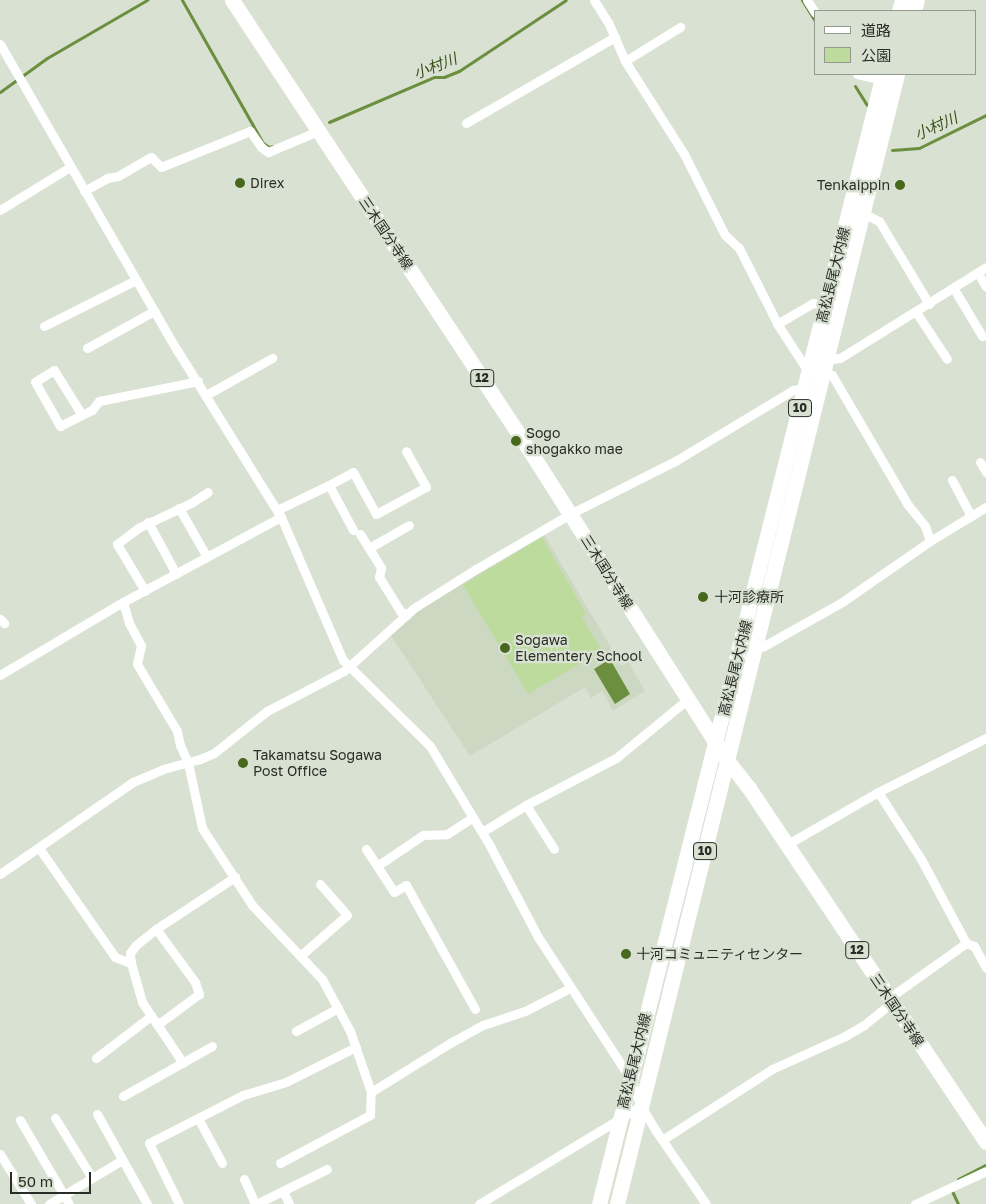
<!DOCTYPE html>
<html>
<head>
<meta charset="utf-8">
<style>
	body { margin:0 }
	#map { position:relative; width:986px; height:1204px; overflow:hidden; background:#d9e1d2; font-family:"Golos Text","Noto Sans JP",sans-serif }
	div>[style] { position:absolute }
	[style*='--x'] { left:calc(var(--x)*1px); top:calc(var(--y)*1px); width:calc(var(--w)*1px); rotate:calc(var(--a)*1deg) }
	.built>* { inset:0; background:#cdd8c2 }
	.green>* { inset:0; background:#bcdb9c }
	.water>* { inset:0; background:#6b8f3f }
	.stream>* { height:3px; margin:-1.5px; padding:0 1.5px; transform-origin:1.5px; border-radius:1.5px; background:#6b8f3f }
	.minor>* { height:9px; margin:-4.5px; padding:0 4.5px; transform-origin:4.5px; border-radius:4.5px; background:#fff }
	.primary>* { height:15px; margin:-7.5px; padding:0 7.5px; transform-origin:7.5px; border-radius:7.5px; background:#fff }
	.dots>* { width:14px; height:14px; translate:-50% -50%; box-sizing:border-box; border:2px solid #d9e1d2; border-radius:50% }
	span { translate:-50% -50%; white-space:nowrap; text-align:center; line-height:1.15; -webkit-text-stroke:4.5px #d9e1d2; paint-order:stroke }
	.shield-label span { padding:1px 4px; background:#d9e1d2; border:1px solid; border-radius:4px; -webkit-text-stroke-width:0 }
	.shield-label { font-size:12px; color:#2a2d27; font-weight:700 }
	.poi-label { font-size:14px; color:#2a2d27 }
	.left { translate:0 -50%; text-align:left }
	.right { translate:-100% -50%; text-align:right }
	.street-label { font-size:14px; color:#2a2d27 }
	.water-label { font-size:15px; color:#354d14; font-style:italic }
	.legend { position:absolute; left:814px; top:10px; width:162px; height:65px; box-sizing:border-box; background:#d9e1d2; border:1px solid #93998e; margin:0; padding:6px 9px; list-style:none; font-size:15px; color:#2a2d27 }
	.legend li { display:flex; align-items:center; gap:10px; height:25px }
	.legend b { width:25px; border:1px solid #93998e }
	.scale { position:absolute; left:10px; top:1172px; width:81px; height:22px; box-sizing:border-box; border:2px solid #2a2d27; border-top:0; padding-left:6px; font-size:15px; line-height:18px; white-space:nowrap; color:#2a2d27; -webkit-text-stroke:4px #d9e1d2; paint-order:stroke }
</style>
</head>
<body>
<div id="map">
	<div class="built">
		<div style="clip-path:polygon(543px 533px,622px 666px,628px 662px,645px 691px,613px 711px,602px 691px,591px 698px,585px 687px,470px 756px,390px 634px,426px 604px)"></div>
	</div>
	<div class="green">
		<div style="clip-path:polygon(542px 537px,586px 614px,582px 617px,602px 651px,528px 694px,463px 585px)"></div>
	</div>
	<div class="water">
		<div style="clip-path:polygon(610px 659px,630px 694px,615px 704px,594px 669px)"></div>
	</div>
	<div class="stream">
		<div style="--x:182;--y:0;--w:164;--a:60.5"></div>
		<div style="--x:263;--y:143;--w:7;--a:34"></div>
		<div style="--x:269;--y:147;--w:3;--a:-18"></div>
		<div style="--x:802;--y:0;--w:25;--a:58"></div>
		<div style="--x:855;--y:86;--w:22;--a:58"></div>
		<div style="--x:0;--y:92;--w:58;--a:-35.9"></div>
		<div style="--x:47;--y:58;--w:116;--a:-30.1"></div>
		<div style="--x:329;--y:122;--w:114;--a:-23.2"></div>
		<div style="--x:434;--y:77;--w:10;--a:0"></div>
		<div style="--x:444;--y:77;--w:16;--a:-22"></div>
		<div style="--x:459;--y:71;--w:128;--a:-33.6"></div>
		<div style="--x:892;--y:150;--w:27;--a:-4"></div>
		<div style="--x:919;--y:148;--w:75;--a:-26.2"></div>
		<div style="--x:958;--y:1179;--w:31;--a:-27"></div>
		<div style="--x:952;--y:1191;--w:14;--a:65"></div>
	</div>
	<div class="minor">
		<div style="--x:594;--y:0;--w:26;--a:58"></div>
		<div style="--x:608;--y:22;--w:43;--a:66.4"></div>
		<div style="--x:625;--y:61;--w:110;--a:57.6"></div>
		<div style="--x:684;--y:154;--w:91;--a:63.2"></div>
		<div style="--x:725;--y:235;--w:19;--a:43"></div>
		<div style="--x:739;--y:248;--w:86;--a:63.1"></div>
		<div style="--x:778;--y:325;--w:48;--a:57"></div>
		<div style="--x:804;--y:365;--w:7;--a:0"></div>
		<div style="--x:811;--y:365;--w:23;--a:25"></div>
		<div style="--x:832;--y:375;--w:151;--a:59.7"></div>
		<div style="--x:908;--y:505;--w:27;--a:51"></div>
		<div style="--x:925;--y:526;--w:16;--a:72"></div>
		<div style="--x:807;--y:0;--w:15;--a:58"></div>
		<div style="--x:0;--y:44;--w:354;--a:60"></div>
		<div style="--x:177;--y:350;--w:197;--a:58.1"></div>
		<div style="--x:281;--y:517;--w:156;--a:66.6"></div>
		<div style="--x:343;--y:660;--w:122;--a:44.7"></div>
		<div style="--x:430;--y:746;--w:117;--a:59"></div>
		<div style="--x:490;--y:846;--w:103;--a:62.2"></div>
		<div style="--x:538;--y:937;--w:168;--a:56.9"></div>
		<div style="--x:630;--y:1078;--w:30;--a:69"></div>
		<div style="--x:641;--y:1106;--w:29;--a:59"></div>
		<div style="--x:656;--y:1131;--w:88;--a:55.6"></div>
		<div style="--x:625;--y:61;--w:65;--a:-31.7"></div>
		<div style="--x:857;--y:74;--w:26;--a:13"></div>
		<div style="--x:466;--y:123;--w:172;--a:-30"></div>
		<div style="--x:84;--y:191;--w:26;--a:-29"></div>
		<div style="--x:107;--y:178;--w:11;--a:-10"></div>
		<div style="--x:118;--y:176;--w:38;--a:-30"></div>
		<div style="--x:151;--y:157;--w:14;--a:45"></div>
		<div style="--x:161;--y:167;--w:96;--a:-22"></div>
		<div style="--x:250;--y:131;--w:19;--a:55"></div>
		<div style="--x:261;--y:147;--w:9;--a:36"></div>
		<div style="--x:268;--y:152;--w:54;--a:-22.8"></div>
		<div style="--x:0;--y:210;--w:82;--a:-31.6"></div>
		<div style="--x:863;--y:213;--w:18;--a:27"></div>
		<div style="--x:879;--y:221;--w:97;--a:58.9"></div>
		<div style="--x:978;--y:273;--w:16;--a:60"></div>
		<div style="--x:954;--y:289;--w:55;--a:59.2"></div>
		<div style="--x:916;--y:312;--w:56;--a:56.6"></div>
		<div style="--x:777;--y:324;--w:42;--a:-30.3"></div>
		<div style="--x:813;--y:303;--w:12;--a:9"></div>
		<div style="--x:44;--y:326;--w:103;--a:-26.6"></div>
		<div style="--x:87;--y:348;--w:77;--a:-28.9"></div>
		<div style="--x:823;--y:360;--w:17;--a:-7"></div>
		<div style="--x:840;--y:358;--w:172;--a:-31.9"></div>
		<div style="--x:206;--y:395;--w:76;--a:-29.3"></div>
		<div style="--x:82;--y:415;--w:53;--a:-121.9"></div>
		<div style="--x:54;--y:370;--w:22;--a:148"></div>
		<div style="--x:35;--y:382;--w:51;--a:60.4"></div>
		<div style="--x:60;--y:426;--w:36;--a:-27"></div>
		<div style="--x:92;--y:410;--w:11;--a:-52"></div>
		<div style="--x:99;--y:401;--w:101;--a:-11.4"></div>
		<div style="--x:980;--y:462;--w:12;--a:59"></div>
		<div style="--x:952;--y:480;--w:41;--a:62.2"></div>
		<div style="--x:179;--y:508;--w:56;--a:60.3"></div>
		<div style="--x:277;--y:510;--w:58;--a:-25.7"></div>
		<div style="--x:148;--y:522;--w:59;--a:61.7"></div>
		<div style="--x:353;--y:530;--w:51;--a:-118.1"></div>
		<div style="--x:329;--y:485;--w:27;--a:-28"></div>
		<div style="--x:353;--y:472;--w:48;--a:61.3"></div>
		<div style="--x:376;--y:514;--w:57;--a:-28.4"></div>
		<div style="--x:426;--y:487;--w:41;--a:-119.1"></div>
		<div style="--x:360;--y:534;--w:40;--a:58"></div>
		<div style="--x:381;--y:568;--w:9;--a:103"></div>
		<div style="--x:379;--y:577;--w:40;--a:58"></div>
		<div style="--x:400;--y:611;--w:8;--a:30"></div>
		<div style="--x:369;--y:548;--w:46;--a:-29.9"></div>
		<div style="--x:145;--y:591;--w:55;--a:-120.8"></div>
		<div style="--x:117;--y:544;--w:26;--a:-37"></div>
		<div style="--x:138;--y:528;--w:59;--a:-25.3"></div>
		<div style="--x:191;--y:503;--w:20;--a:-33"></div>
		<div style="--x:123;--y:602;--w:22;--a:74"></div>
		<div style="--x:129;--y:623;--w:26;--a:62"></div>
		<div style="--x:141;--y:646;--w:18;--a:103"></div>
		<div style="--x:137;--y:664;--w:78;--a:59.2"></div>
		<div style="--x:177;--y:731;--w:14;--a:78"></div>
		<div style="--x:180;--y:745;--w:20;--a:66"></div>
		<div style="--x:188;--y:763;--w:66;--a:77.8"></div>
		<div style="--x:202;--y:828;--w:92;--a:57"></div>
		<div style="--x:252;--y:905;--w:102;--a:46.6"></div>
		<div style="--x:322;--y:979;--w:59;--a:61.7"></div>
		<div style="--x:350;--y:1031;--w:65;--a:71"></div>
		<div style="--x:0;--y:619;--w:6;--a:45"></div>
		<div style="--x:755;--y:649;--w:9;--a:-18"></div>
		<div style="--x:764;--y:646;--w:90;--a:-29.4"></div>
		<div style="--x:842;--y:602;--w:107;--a:-34.7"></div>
		<div style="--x:930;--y:541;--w:66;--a:-31.3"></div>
		<div style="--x:0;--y:675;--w:143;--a:-30.7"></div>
		<div style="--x:123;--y:602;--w:179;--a:-28.3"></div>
		<div style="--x:878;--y:792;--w:80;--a:57.3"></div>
		<div style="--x:921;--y:859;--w:95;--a:61.8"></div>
		<div style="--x:526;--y:805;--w:52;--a:57.5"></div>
		<div style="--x:482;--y:832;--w:52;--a:-31.5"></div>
		<div style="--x:526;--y:805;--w:102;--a:-27.6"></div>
		<div style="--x:616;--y:758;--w:93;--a:-39.3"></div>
		<div style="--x:786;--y:845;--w:106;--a:-29.9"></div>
		<div style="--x:878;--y:792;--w:121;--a:-26.6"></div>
		<div style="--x:39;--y:848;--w:133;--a:55.1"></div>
		<div style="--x:115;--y:957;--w:17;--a:21"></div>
		<div style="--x:366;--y:849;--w:51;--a:56.9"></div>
		<div style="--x:394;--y:892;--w:14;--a:-30"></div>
		<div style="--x:406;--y:885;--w:142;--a:60.9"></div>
		<div style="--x:377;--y:866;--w:55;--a:-34"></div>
		<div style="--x:423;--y:835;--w:24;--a:-2"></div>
		<div style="--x:447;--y:834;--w:31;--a:-33"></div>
		<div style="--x:0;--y:874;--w:162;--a:-34.7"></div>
		<div style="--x:133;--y:782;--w:33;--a:-23"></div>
		<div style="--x:163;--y:769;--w:38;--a:-15"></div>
		<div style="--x:200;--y:759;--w:15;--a:-23"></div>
		<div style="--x:214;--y:753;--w:68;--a:-38.4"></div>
		<div style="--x:267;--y:711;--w:87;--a:-27.5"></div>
		<div style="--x:344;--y:671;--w:94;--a:-42"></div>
		<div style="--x:414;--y:608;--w:73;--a:-32.2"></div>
		<div style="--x:476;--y:569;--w:109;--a:-30.3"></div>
		<div style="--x:570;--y:514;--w:120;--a:-26.8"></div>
		<div style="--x:677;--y:460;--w:135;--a:-31.1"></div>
		<div style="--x:793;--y:390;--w:13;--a:-9"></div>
		<div style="--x:156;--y:929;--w:66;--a:53.7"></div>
		<div style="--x:195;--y:982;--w:13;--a:72"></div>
		<div style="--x:199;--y:994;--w:52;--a:143.6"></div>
		<div style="--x:300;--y:956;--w:62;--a:-41.1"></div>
		<div style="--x:347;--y:915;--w:41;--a:-131.1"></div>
		<div style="--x:889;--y:998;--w:95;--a:-35.5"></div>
		<div style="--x:966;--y:943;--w:9;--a:21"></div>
		<div style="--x:974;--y:946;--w:25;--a:61"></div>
		<div style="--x:296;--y:1031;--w:48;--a:-28.7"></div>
		<div style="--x:96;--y:1058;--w:69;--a:-37.4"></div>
		<div style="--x:183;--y:1063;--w:73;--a:-123.9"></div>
		<div style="--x:142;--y:1002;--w:41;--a:-105.8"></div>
		<div style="--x:131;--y:963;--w:10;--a:-96"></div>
		<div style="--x:130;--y:953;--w:10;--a:-53"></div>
		<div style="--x:136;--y:945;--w:26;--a:-39"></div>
		<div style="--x:156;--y:929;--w:95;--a:-33.4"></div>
		<div style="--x:123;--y:1096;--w:102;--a:-29.3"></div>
		<div style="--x:97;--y:1114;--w:103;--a:60.9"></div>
		<div style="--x:55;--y:1118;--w:70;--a:58.3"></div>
		<div style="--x:198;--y:1118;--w:51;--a:61.9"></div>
		<div style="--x:20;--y:1120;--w:97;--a:59.7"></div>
		<div style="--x:662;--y:1140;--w:131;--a:-32.8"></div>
		<div style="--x:772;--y:1069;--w:80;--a:-24.3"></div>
		<div style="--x:845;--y:1036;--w:22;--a:-30"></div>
		<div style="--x:864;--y:1025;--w:36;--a:-39"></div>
		<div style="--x:0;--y:1154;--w:59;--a:58.2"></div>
		<div style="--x:280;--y:1163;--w:102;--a:-28.1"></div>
		<div style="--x:370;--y:1115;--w:23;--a:-88"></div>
		<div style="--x:371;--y:1092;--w:93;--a:-31.8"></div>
		<div style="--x:450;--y:1043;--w:38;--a:-29"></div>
		<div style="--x:483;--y:1025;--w:44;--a:-18.4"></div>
		<div style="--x:525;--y:1011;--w:51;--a:-27.1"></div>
		<div style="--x:244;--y:1179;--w:27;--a:66"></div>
		<div style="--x:283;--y:1191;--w:14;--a:65"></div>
		<div style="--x:49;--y:1204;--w:85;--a:-31.1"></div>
		<div style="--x:179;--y:1204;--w:68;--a:-116.2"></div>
		<div style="--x:149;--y:1143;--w:106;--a:-27.1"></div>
		<div style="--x:243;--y:1095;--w:45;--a:-16.8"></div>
		<div style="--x:286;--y:1082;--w:78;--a:-26.6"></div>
		<div style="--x:256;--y:1204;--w:79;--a:-26.2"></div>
		<div style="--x:479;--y:1204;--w:189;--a:-31.2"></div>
		<div style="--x:915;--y:1204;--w:78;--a:-24.9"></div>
	</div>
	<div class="primary">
		<div style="--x:232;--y:0;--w:537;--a:56.55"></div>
		<div style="--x:528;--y:448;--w:370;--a:57.5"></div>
		<div style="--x:727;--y:760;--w:36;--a:52"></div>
		<div style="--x:749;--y:788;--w:426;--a:56.2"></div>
		<div style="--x:899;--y:11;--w:11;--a:-75"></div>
		<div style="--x:914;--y:11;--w:11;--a:-75"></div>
		<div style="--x:599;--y:1204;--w:1165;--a:-75.89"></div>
		<div style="--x:617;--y:1204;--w:1164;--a:-76.08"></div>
	</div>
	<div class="dots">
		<div style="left:240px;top:183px;background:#48681d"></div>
		<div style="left:900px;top:185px;background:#48681d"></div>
		<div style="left:516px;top:441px;background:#48681d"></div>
		<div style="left:703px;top:597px;background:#48681d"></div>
		<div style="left:505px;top:648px;background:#48681d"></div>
		<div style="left:243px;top:763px;background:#48681d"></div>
		<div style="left:626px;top:954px;background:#48681d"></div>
	</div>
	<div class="shield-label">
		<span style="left:482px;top:378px">12</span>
		<span style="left:800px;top:408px">10</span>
		<span style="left:705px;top:851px">10</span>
		<span style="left:857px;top:950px">12</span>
	</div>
	<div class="poi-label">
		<span class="left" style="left:250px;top:183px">Direx</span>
		<span class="right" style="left:890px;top:185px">Tenkaippin</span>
		<span class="left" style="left:526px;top:441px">Sogo<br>shogakko mae</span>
		<span class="left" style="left:714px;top:597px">十河診療所</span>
		<span class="left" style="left:515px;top:648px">Sogawa<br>Elementery School</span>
		<span class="left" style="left:253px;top:763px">Takamatsu Sogawa<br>Post Office</span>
		<span class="left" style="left:636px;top:954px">十河コミュニティセンター</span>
	</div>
	<div class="street-label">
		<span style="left:386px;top:233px;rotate:56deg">三木国分寺線</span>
		<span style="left:833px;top:275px;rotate:-76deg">高松長尾大内線</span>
		<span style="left:607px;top:572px;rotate:58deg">三木国分寺線</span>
		<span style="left:735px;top:668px;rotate:-76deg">高松長尾大内線</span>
		<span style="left:897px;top:1010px;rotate:56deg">三木国分寺線</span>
		<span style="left:634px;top:1061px;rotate:-76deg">高松長尾大内線</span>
	</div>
	<div class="water-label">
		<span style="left:435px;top:66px;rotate:-21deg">小村川</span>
		<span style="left:936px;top:126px;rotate:-24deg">小村川</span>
	</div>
	<ul class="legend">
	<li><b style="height:6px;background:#fff"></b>道路</li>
	<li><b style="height:14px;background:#bcdb9c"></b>公園</li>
	</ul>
	<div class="scale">50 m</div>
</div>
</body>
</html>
